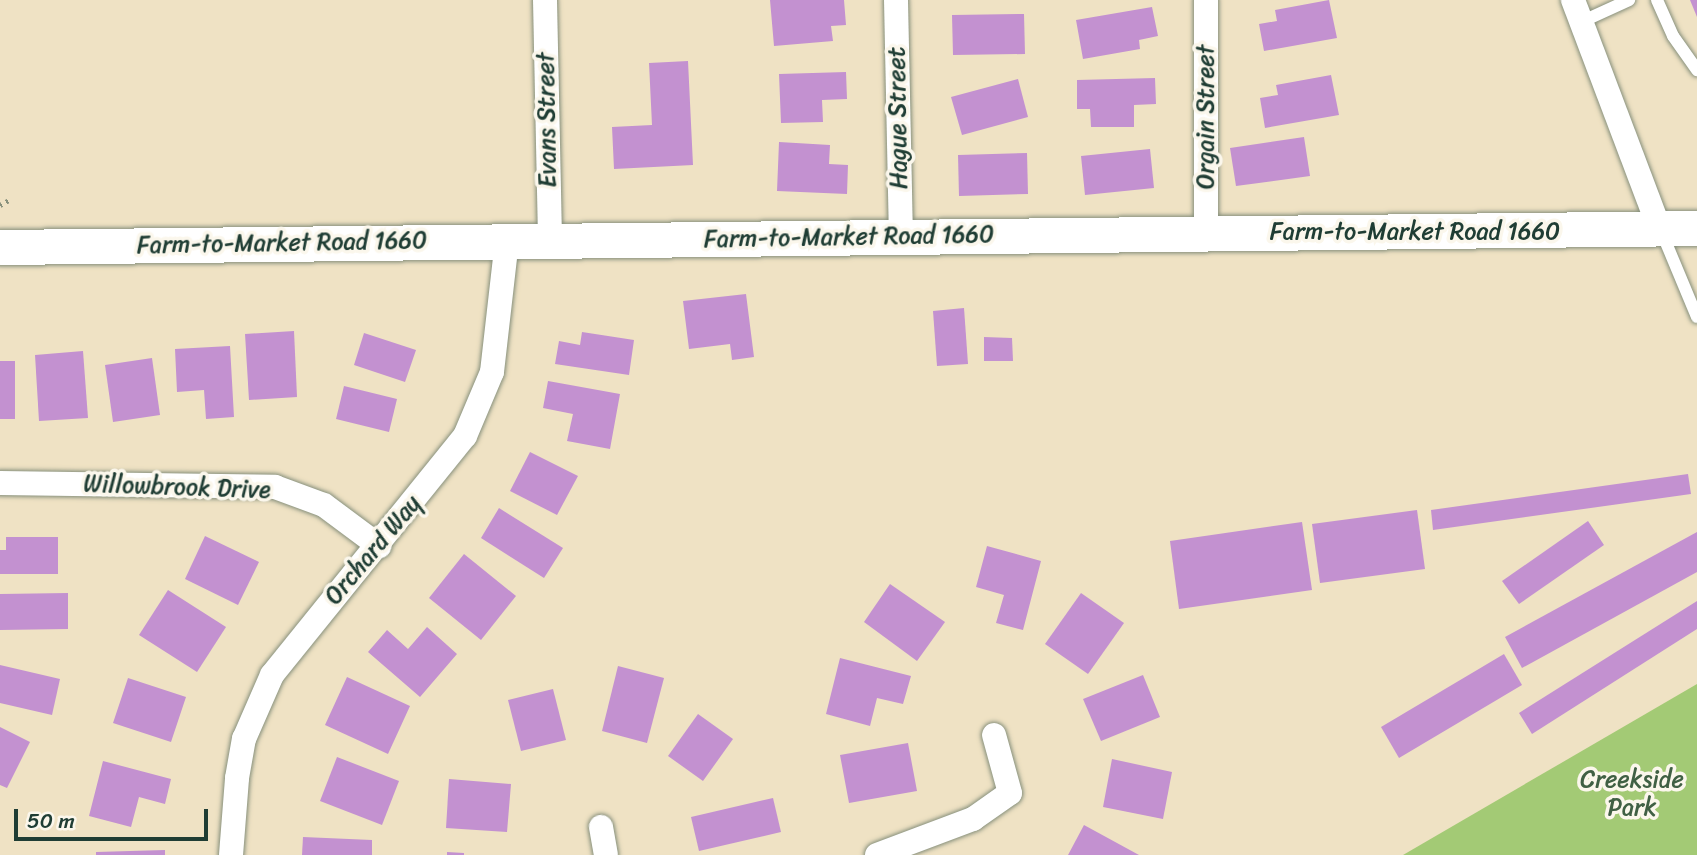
<!DOCTYPE html>
<html>
<head>
<meta charset="utf-8">
<style>
	body { margin:0 }
	#map { position:relative; width:1697px; height:855px; overflow:hidden; background:#efe2c4; font-family:Sriracha,sans-serif }
	div>[style] { position:absolute }
	[style*='--x'] { left:calc(var(--x)*1px); top:calc(var(--y)*1px); width:calc(var(--w)*1px); rotate:calc(var(--a)*1deg) }
	.green>* { inset:0; background:#a3ca75 }
	.building>* { inset:0; background:#c391d0 }
	.path>* { height:4.5px; margin-top:-2.25px; transform-origin:0; background:repeating-linear-gradient(90deg,#87907c 0 2px,transparent 0 7px) }
	.roads { filter:drop-shadow(0 0 2px #87907c) drop-shadow(0 0 2px #87907c) }
	.lane>* { height:12px; margin:-6px; padding:0 6px; transform-origin:6px; border-radius:6px; background:#fff }
	.street>* { height:24px; margin:-12px; padding:0 12px; transform-origin:12px; border-radius:12px; background:#fff }
	.secondary>* { height:35px; margin:-17.5px; padding:0 17.5px; transform-origin:17.5px; border-radius:17.5px; background:#fff }
	span { translate:-50% -50%; white-space:nowrap; text-align:center; line-height:1.15; -webkit-text-stroke:7px #fbf7ec; paint-order:stroke }
	.street-label { font-size:24px; color:#1f3d34 }
	.park-label { font-size:24px; color:#406044 }
	.scale { position:absolute; left:14px; top:809px; width:194px; height:32px; box-sizing:border-box; border:4px solid #1f3d34; border-top:0; padding-left:9px; font-size:21px; line-height:24px; white-space:nowrap; color:#1f3d34; -webkit-text-stroke:5px #fbf7ec; paint-order:stroke }
</style>
</head>
<body>
<div id="map">
	<div class="green">
		<div style="clip-path:polygon(1697px 684px,1697px 855px,1403px 855px)"></div>
	</div>
	<div class="building">
		<div style="clip-path:polygon(770px 0,844px 0,846px 25px,831px 26px,833px 41px,774px 46px)"></div>
		<div style="clip-path:polygon(1329px 0,1337px 38px,1264px 51px,1259px 24px,1277px 21px,1275px 10px)"></div>
		<div style="clip-path:polygon(1690px 0,1697px 0,1697px 17px)"></div>
		<div style="clip-path:polygon(1152px 7px,1158px 36px,1139px 40px,1140px 49px,1083px 59px,1076px 20px)"></div>
		<div style="clip-path:polygon(1024px 14px,1025px 54px,953px 55px,952px 15px)"></div>
		<div style="clip-path:polygon(688px 61px,693px 165px,614px 169px,612px 127px,652px 125px,649px 63px)"></div>
		<div style="clip-path:polygon(846px 72px,847px 99px,822px 100px,823px 122px,781px 123px,779px 74px)"></div>
		<div style="clip-path:polygon(1331px 75px,1339px 115px,1265px 128px,1260px 98px,1278px 95px,1276px 85px)"></div>
		<div style="clip-path:polygon(1155px 78px,1156px 104px,1134px 105px,1134px 127px,1091px 127px,1090px 109px,1077px 109px,1077px 80px)"></div>
		<div style="clip-path:polygon(1018px 79px,1028px 117px,962px 135px,951px 97px)"></div>
		<div style="clip-path:polygon(1304px 137px,1310px 176px,1236px 186px,1230px 148px)"></div>
		<div style="clip-path:polygon(779px 142px,830px 145px,829px 164px,848px 165px,847px 194px,777px 191px)"></div>
		<div style="clip-path:polygon(1150px 149px,1154px 188px,1085px 195px,1081px 156px)"></div>
		<div style="clip-path:polygon(1027px 153px,1028px 194px,959px 196px,958px 155px)"></div>
		<div style="clip-path:polygon(746px 294px,754px 357px,732px 360px,730px 344px,689px 349px,683px 301px)"></div>
		<div style="clip-path:polygon(964px 308px,968px 364px,937px 366px,933px 311px)"></div>
		<div style="clip-path:polygon(294px 331px,297px 397px,249px 400px,245px 334px)"></div>
		<div style="clip-path:polygon(582px 332px,634px 340px,629px 375px,555px 364px,559px 341px,580px 345px)"></div>
		<div style="clip-path:polygon(364px 333px,416px 350px,405px 382px,354px 365px)"></div>
		<div style="clip-path:polygon(984px 337px,1012px 338px,1013px 361px,984px 361px)"></div>
		<div style="clip-path:polygon(230px 346px,234px 417px,206px 419px,204px 390px,177px 392px,175px 349px)"></div>
		<div style="clip-path:polygon(83px 351px,88px 418px,39px 421px,35px 355px)"></div>
		<div style="clip-path:polygon(152px 358px,160px 415px,113px 422px,105px 365px)"></div>
		<div style="clip-path:polygon(0 361px,15px 361px,15px 419px,0 419px)"></div>
		<div style="clip-path:polygon(548px 381px,620px 394px,610px 449px,567px 441px,573px 414px,543px 408px)"></div>
		<div style="clip-path:polygon(344px 386px,397px 399px,389px 432px,336px 419px)"></div>
		<div style="clip-path:polygon(530px 452px,578px 476px,557px 515px,510px 491px)"></div>
		<div style="clip-path:polygon(1688px 474px,1691px 494px,1433px 530px,1431px 510px)"></div>
		<div style="clip-path:polygon(499px 508px,563px 548px,544px 578px,481px 538px)"></div>
		<div style="clip-path:polygon(1417px 510px,1425px 569px,1320px 583px,1312px 524px)"></div>
		<div style="clip-path:polygon(1588px 521px,1604px 545px,1519px 604px,1502px 581px)"></div>
		<div style="clip-path:polygon(1302px 522px,1312px 590px,1179px 609px,1170px 541px)"></div>
		<div style="clip-path:polygon(1697px 532px,1697px 572px,1522px 668px,1505px 637px)"></div>
		<div style="clip-path:polygon(205px 536px,259px 562px,238px 605px,185px 579px)"></div>
		<div style="clip-path:polygon(6px 537px,58px 537px,58px 574px,0 574px,0 550px,6px 550px)"></div>
		<div style="clip-path:polygon(987px 546px,1041px 561px,1023px 630px,996px 623px,1004px 595px,976px 587px)"></div>
		<div style="clip-path:polygon(464px 554px,516px 596px,481px 640px,429px 598px)"></div>
		<div style="clip-path:polygon(890px 584px,945px 622px,917px 661px,864px 622px)"></div>
		<div style="clip-path:polygon(168px 590px,226px 627px,197px 672px,139px 635px)"></div>
		<div style="clip-path:polygon(68px 593px,68px 629px,0 630px,0 594px)"></div>
		<div style="clip-path:polygon(1081px 593px,1124px 623px,1088px 674px,1045px 644px)"></div>
		<div style="clip-path:polygon(1697px 601px,1697px 629px,1532px 734px,1519px 713px)"></div>
		<div style="clip-path:polygon(427px 627px,457px 654px,420px 697px,368px 652px,387px 630px,408px 649px)"></div>
		<div style="clip-path:polygon(1504px 654px,1522px 685px,1399px 758px,1381px 727px)"></div>
		<div style="clip-path:polygon(840px 658px,911px 676px,903px 704px,877px 698px,870px 726px,826px 714px)"></div>
		<div style="clip-path:polygon(0 665px,60px 679px,52px 715px,0 703px)"></div>
		<div style="clip-path:polygon(618px 666px,664px 678px,647px 743px,602px 731px)"></div>
		<div style="clip-path:polygon(1143px 675px,1160px 717px,1101px 741px,1083px 699px)"></div>
		<div style="clip-path:polygon(347px 677px,410px 706px,388px 754px,325px 725px)"></div>
		<div style="clip-path:polygon(128px 678px,186px 697px,171px 742px,113px 723px)"></div>
		<div style="clip-path:polygon(553px 689px,566px 740px,521px 751px,508px 700px)"></div>
		<div style="clip-path:polygon(698px 714px,733px 739px,703px 781px,668px 756px)"></div>
		<div style="clip-path:polygon(0 727px,30px 742px,7px 788px,0 785px)"></div>
		<div style="clip-path:polygon(908px 743px,917px 791px,849px 803px,840px 755px)"></div>
		<div style="clip-path:polygon(337px 757px,399px 781px,382px 825px,320px 801px)"></div>
		<div style="clip-path:polygon(1112px 759px,1172px 772px,1163px 819px,1103px 807px)"></div>
		<div style="clip-path:polygon(103px 761px,171px 779px,165px 804px,139px 797px,131px 827px,89px 816px)"></div>
		<div style="clip-path:polygon(449px 779px,511px 784px,507px 832px,446px 828px)"></div>
		<div style="clip-path:polygon(773px 798px,781px 832px,699px 851px,691px 817px)"></div>
		<div style="clip-path:polygon(1084px 825px,1139px 855px,1068px 855px)"></div>
		<div style="clip-path:polygon(303px 837px,372px 840px,372px 855px,302px 855px)"></div>
		<div style="clip-path:polygon(165px 850px,165px 855px,96px 855px,96px 852px)"></div>
		<div style="clip-path:polygon(447px 852px,464px 853px,464px 855px,447px 855px)"></div>
	</div>
	<div class="path">
		<div style="--x:0;--y:205;--w:10;--a:-29"></div>
	</div>
	<div class="roads">
		<div class="lane">
			<div style="--x:1657;--y:0;--w:39;--a:66"></div>
			<div style="--x:1673;--y:36;--w:42;--a:54.8"></div>
			<div style="--x:1581;--y:22;--w:53;--a:-24.6"></div>
			<div style="--x:1662;--y:233;--w:91;--a:67.4"></div>
		</div>
		<div class="street">
			<div style="--x:545;--y:0;--w:241;--a:88.8"></div>
			<div style="--x:896;--y:0;--w:237;--a:88.8"></div>
			<div style="--x:1573;--y:0;--w:246;--a:69.3"></div>
			<div style="--x:1206;--y:233;--w:233;--a:-90"></div>
			<div style="--x:0;--y:483;--w:275;--a:0.8"></div>
			<div style="--x:275;--y:487;--w:52;--a:20.2"></div>
			<div style="--x:324;--y:505;--w:69;--a:36.7"></div>
			<div style="--x:601;--y:827;--w:28;--a:80"></div>
			<div style="--x:231;--y:855;--w:77;--a:-85.5"></div>
			<div style="--x:237;--y:778;--w:40;--a:-80"></div>
			<div style="--x:244;--y:739;--w:70;--a:-66.4"></div>
			<div style="--x:272;--y:675;--w:307;--a:-51.1"></div>
			<div style="--x:465;--y:436;--w:69;--a:-67.1"></div>
			<div style="--x:492;--y:372;--w:132;--a:-83.5"></div>
			<div style="--x:877;--y:855;--w:103;--a:-20.6"></div>
			<div style="--x:973;--y:819;--w:45;--a:-35.1"></div>
			<div style="--x:1010;--y:793;--w:60;--a:-105.4"></div>
		</div>
		<div class="secondary">
			<div style="--x:0;--y:247;--w:1697;--a:-0.64"></div>
		</div>
	</div>
	<div class="street-label">
		<span style="left:1206px;top:117px;rotate:-90deg">Orgain Street</span>
		<span style="left:898px;top:118px;rotate:-91deg">Hague Street</span>
		<span style="left:547px;top:120px;rotate:-91deg">Evans Street</span>
		<span style="left:1415px;top:232px">Farm-to-Market Road 1660</span>
		<span style="left:849px;top:237px;rotate:-1deg">Farm-to-Market Road 1660</span>
		<span style="left:282px;top:243px;rotate:-1deg">Farm-to-Market Road 1660</span>
		<span style="left:177px;top:487px;rotate:2deg">Willowbrook Drive</span>
		<span style="left:373px;top:550px;rotate:-50deg">Orchard Way</span>
	</div>
	<div class="park-label">
		<span style="left:1632px;top:794px">Creekside<br>Park</span>
	</div>
	<div class="scale">50 m</div>
</div>
</body>
</html>
